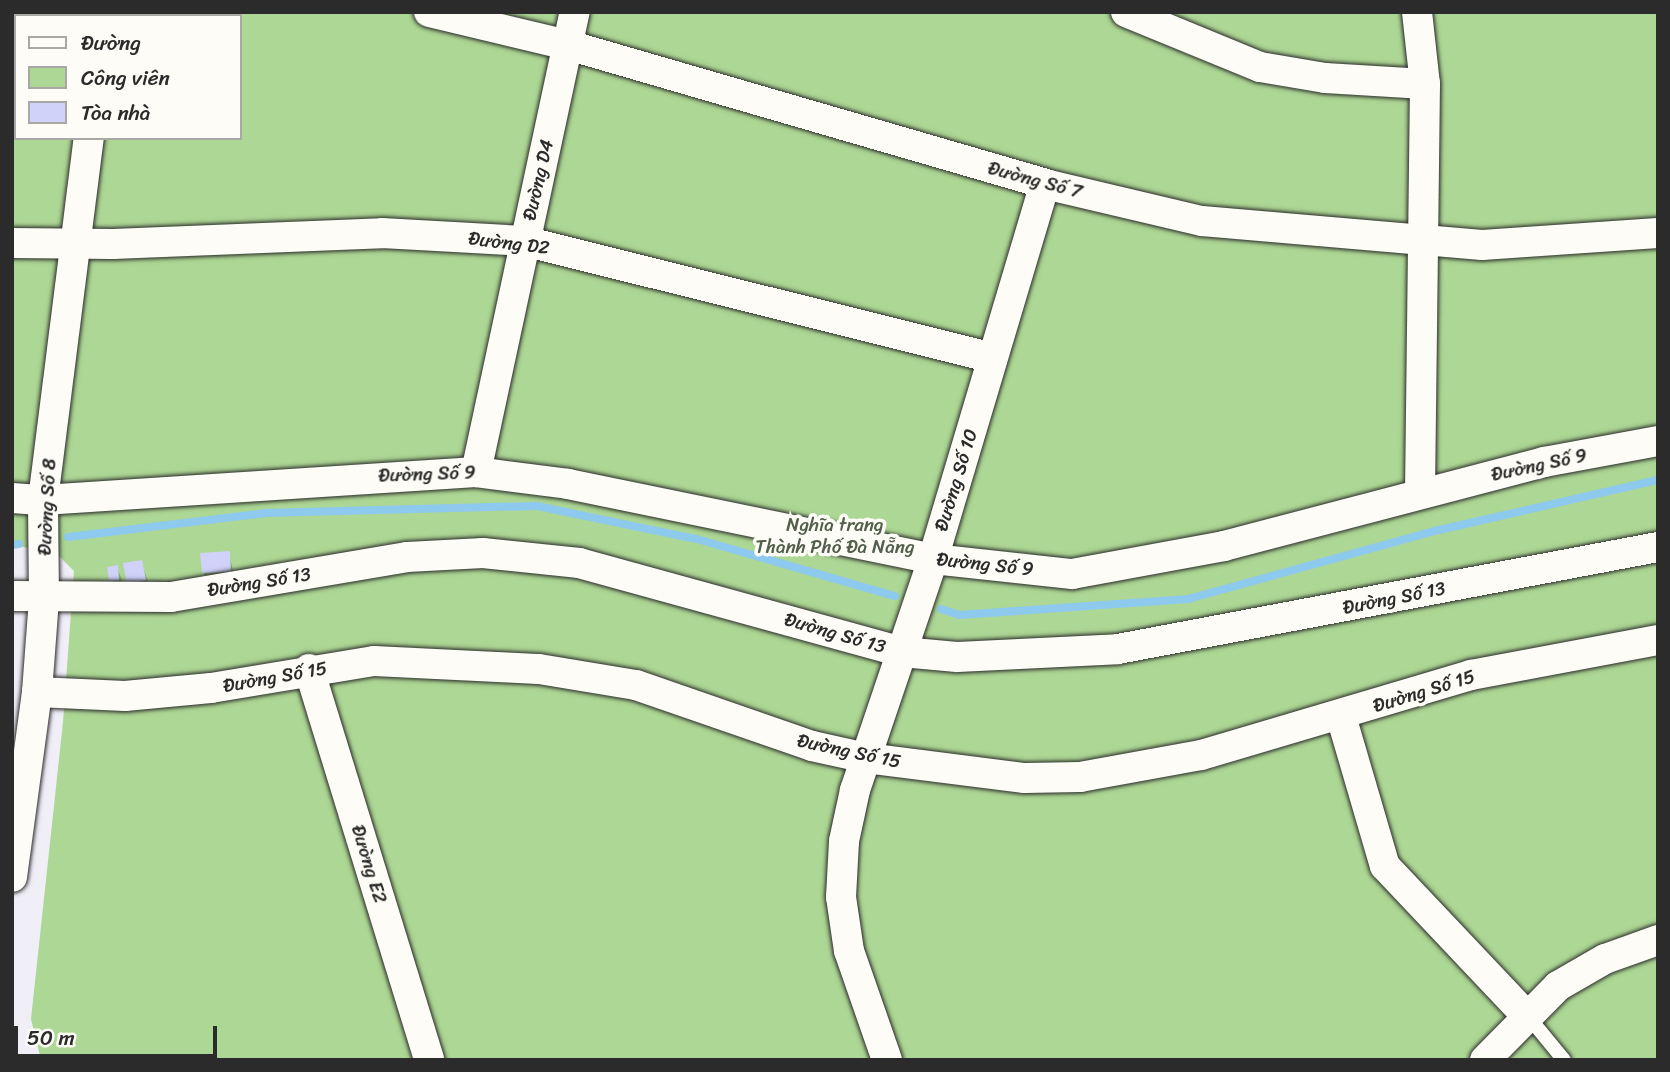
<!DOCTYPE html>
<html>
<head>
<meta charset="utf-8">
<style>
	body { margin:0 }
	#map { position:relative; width:1670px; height:1072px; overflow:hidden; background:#f0eff8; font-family:Sriracha,sans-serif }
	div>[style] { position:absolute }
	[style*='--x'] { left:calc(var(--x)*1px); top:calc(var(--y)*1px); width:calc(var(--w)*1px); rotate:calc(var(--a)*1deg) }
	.green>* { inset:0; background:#add794 }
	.shadow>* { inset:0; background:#0003 }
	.stream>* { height:8px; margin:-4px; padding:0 4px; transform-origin:4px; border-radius:4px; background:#8ec9ee }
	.building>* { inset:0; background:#d0d2fa }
	.roads { filter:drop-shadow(0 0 2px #2b2b2b) drop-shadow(0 0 2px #2b2b2b) }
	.service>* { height:14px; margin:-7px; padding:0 7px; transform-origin:7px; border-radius:7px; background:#fdfcf7 }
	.minor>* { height:30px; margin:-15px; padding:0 15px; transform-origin:15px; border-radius:15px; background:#fdfcf7 }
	span { translate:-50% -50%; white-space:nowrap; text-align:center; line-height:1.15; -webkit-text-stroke:7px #fdfcf7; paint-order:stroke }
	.street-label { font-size:19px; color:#2b2b2b }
	.park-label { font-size:19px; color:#525f4a }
	.frame { position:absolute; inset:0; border:14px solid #2b2b2b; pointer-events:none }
	.legend { position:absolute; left:14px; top:14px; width:228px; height:126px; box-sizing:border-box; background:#fdfcf7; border:2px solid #a9a8a5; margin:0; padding:9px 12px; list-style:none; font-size:21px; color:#2b2b2b }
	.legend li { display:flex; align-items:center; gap:14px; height:35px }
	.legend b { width:35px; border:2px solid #a9a8a5 }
	.scale { position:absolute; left:14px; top:1026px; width:203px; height:32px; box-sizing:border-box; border:4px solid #2b2b2b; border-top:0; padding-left:9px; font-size:21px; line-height:24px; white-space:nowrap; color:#2b2b2b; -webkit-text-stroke:5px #fdfcf7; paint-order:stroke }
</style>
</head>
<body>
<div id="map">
	<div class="green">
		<div style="clip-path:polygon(evenodd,12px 12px,1658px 12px,1658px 1060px,41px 1060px,31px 1019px,63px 722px,74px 571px,56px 553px,12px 545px,12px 12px,16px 16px,240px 16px,240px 138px,16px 138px,16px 16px)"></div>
	</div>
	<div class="shadow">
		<div style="clip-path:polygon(229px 553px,234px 575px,207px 577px,203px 573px)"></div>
		<div style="clip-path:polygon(141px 562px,149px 584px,132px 587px)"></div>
		<div style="clip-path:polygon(117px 567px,123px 583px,115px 584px,111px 580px)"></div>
	</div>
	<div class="stream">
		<div style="--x:68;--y:537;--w:198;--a:-6.9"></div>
		<div style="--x:265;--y:513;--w:272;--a:-1.5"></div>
		<div style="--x:537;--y:506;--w:163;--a:11.7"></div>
		<div style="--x:697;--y:539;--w:206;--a:16.1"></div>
		<div style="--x:12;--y:545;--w:7;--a:-8"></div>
		<div style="--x:941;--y:609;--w:19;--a:18"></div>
		<div style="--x:959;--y:615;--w:230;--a:-4"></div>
		<div style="--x:1188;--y:599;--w:260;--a:-15.4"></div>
		<div style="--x:1439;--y:530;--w:225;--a:-12.9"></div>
	</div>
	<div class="building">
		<div style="clip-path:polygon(230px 551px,231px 572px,202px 573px,200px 553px)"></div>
		<div style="clip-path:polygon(142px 560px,146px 580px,127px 584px,123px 563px)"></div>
		<div style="clip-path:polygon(118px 565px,119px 580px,109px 581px,107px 567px)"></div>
	</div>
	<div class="roads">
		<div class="service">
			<div style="--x:1527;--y:1015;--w:58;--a:50.6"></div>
		</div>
		<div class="minor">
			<div style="--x:429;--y:12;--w:143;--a:13.4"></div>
			<div style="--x:568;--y:45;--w:497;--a:16.2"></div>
			<div style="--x:1045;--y:184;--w:161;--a:13.3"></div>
			<div style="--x:1202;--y:221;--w:281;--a:4.9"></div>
			<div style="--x:1482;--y:245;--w:176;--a:-3.9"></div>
			<div style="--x:1126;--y:12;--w:145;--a:22.3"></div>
			<div style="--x:1260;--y:67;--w:66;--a:9.6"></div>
			<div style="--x:1325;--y:78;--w:100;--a:3.4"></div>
			<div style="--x:1417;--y:12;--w:72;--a:83.7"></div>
			<div style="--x:1425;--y:84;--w:409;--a:90.7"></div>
			<div style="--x:104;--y:16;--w:4;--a:-76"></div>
			<div style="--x:12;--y:243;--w:101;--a:0.6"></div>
			<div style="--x:113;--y:244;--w:269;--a:-2.3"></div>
			<div style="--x:382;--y:233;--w:142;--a:3.2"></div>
			<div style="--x:524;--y:241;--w:483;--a:14"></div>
			<div style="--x:476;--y:472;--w:471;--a:-77.9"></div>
			<div style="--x:12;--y:498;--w:31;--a:4"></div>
			<div style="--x:43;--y:500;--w:434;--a:-3.7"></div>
			<div style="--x:476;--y:472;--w:93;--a:7.4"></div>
			<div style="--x:568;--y:484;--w:373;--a:11.6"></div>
			<div style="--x:933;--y:559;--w:140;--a:6.2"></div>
			<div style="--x:1072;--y:574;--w:155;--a:-10.4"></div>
			<div style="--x:1224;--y:546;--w:331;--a:-14.7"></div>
			<div style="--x:1544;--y:462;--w:116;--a:-10.4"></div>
			<div style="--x:12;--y:596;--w:159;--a:0.4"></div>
			<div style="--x:171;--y:597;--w:239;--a:-9.6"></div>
			<div style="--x:407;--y:557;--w:76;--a:-3"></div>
			<div style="--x:483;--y:553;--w:97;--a:5.9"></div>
			<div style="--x:579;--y:563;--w:335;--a:15.4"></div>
			<div style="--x:902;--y:652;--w:55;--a:5.2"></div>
			<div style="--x:957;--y:657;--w:161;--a:-2.8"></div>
			<div style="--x:1118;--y:649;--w:550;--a:-10.7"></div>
			<div style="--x:309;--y:669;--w:409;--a:72.9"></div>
			<div style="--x:37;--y:692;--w:88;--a:2.6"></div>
			<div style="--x:125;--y:696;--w:86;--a:-5.3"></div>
			<div style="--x:211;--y:688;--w:165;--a:-9.4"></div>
			<div style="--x:374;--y:661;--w:165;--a:2.8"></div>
			<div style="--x:539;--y:669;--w:98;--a:9.4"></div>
			<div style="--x:636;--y:685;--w:186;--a:19.1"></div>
			<div style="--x:812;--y:746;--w:55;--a:12.5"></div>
			<div style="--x:866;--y:758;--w:160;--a:7.2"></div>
			<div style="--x:1025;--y:778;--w:55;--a:-1"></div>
			<div style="--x:1080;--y:777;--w:123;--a:-10.3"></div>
			<div style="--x:1201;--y:755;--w:282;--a:-16.5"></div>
			<div style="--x:1471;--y:675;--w:190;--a:-10.6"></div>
			<div style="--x:1341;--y:716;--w:156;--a:73.7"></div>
			<div style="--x:1385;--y:866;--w:205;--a:46.6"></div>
			<div style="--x:12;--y:877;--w:187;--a:-82.3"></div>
			<div style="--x:37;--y:692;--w:93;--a:-85.7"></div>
			<div style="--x:44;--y:599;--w:99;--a:-90.6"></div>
			<div style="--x:43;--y:500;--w:365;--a:-82.8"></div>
			<div style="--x:887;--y:1060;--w:115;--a:-109.2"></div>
			<div style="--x:849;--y:951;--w:55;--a:-98.4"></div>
			<div style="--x:841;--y:897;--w:56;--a:-86.9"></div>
			<div style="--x:844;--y:841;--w:52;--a:-77.8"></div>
			<div style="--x:855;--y:790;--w:244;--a:-71.3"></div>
			<div style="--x:933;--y:559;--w:391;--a:-73.4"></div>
			<div style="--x:1485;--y:1060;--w:104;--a:-45.4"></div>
			<div style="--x:1558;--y:986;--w:54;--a:-29.9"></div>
			<div style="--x:1605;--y:959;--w:56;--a:-19.7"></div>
		</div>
	</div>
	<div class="street-label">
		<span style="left:538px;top:180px;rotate:-77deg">Đường D4</span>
		<span style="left:1035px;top:180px;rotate:15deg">Đường Số 7</span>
		<span style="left:509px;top:243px;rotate:7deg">Đường D2</span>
		<span style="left:1539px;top:465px;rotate:-12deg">Đường Số 9</span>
		<span style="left:427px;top:474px;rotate:-2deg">Đường Số 9</span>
		<span style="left:956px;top:480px;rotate:-73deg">Đường Số 10</span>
		<span style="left:47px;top:507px;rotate:-87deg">Đường Số 8</span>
		<span style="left:985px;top:564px;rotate:6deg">Đường Số 9</span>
		<span style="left:259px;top:582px;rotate:-9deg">Đường Số 13</span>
		<span style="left:1394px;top:598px;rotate:-11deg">Đường Số 13</span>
		<span style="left:835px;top:633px;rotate:16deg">Đường Số 13</span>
		<span style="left:275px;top:677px;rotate:-10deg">Đường Số 15</span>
		<span style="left:1424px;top:691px;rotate:-17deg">Đường Số 15</span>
		<span style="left:849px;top:751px;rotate:12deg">Đường Số 15</span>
		<span style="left:369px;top:864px;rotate:73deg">Đường E2</span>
	</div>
	<div class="park-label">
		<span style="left:835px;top:536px">Nghĩa trang<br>Thành Phố Đà Nẵng</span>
	</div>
	<div class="frame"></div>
	<ul class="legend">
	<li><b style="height:9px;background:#fdfcf7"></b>Đường</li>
	<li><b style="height:19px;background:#add794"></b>Công viên</li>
	<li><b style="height:19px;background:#d0d2fa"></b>Tòa nhà</li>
	</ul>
	<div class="scale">50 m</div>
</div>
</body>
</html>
